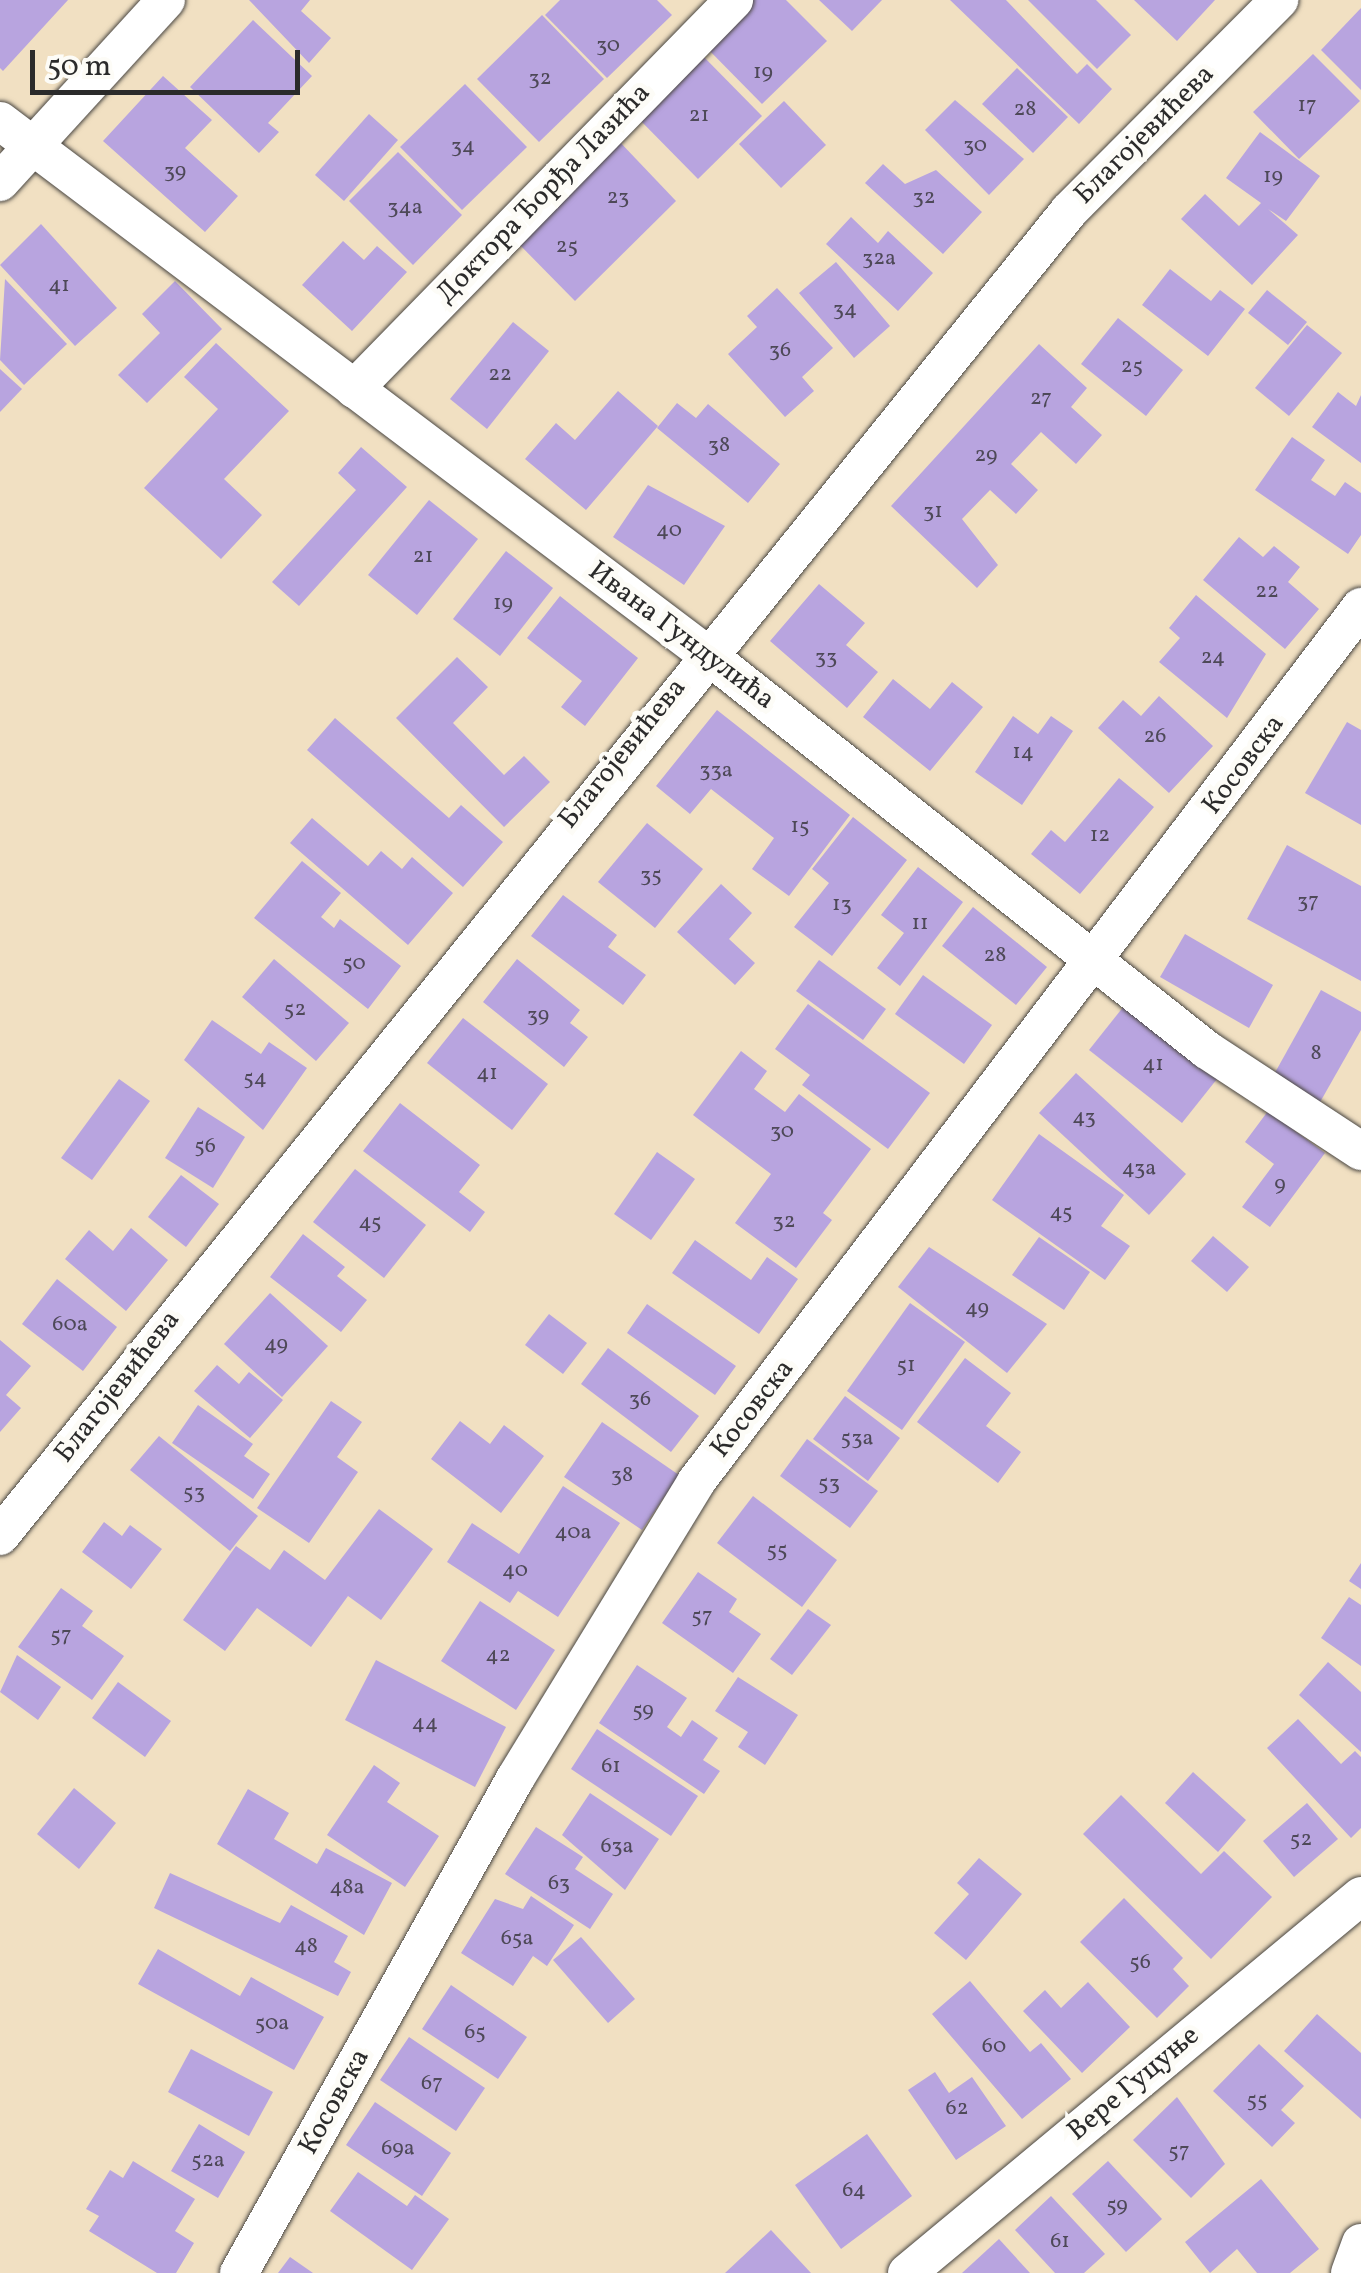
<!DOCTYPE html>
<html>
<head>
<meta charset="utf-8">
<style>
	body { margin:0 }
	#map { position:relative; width:1361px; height:2273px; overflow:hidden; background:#f1e0c2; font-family:Vollkorn,serif }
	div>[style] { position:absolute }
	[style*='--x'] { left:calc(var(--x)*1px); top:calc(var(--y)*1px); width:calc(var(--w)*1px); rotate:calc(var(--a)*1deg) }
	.building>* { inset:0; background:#b8a4df }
	.roads { filter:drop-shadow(0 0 2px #494642) drop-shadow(0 0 2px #494642) }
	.street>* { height:38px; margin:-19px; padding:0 19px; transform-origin:19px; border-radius:19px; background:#fff }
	span { translate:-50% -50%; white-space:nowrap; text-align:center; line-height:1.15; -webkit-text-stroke:10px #fdfcf7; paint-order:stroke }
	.number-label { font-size:22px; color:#4e4958 }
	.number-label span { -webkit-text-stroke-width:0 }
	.street-label { font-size:28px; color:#2b2b2b }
	.scale { position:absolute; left:30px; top:50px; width:270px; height:45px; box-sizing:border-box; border:5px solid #2b2b2b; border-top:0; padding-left:12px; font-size:30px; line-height:35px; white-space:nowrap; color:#2b2b2b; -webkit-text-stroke:8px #fdfcf7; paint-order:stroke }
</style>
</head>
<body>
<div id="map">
	<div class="building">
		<div style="clip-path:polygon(0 0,68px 0,3px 71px,0 68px)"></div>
		<div style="clip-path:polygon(249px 0,310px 0,301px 11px,331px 38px,309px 63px)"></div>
		<div style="clip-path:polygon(560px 0,657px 0,672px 15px,607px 78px,545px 15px)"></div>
		<div style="clip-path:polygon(742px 0,786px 0,827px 41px,762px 104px,700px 41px)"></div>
		<div style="clip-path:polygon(819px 0,882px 0,852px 31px)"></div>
		<div style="clip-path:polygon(950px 0,1006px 0,1077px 74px,1087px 64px,1112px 89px,1079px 124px)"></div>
		<div style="clip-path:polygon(1028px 0,1096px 0,1131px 35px,1097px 69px)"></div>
		<div style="clip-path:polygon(1134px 0,1215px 0,1177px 41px)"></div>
		<div style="clip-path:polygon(1361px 8px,1361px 90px,1321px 50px)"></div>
		<div style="clip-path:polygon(542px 15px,604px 79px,539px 142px,477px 79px)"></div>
		<div style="clip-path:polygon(253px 20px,312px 76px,268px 123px,279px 132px,259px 153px,190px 87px)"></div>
		<div style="clip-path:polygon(700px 53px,762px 116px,698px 179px,636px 116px)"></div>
		<div style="clip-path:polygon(1313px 54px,1360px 101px,1299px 159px,1253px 112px)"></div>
		<div style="clip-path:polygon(1017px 68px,1068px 117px,1033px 153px,982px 104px)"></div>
		<div style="clip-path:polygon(163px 76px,212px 120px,185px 148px,238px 196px,205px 232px,103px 141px)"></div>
		<div style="clip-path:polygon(465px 84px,527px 147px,462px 210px,400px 147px)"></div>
		<div style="clip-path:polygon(955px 100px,1024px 159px,989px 195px,925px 130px)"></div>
		<div style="clip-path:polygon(784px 101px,826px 145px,781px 188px,739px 144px)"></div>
		<div style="clip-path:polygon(369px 114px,398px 140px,344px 201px,315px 175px)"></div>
		<div style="clip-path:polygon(1260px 132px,1320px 176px,1286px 221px,1268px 209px,1298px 235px,1252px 285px,1181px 219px,1205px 194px,1239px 226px,1261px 203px,1226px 178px)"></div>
		<div style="clip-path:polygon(617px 139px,676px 201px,575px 301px,514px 239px)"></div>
		<div style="clip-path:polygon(398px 152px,462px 215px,413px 265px,349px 201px)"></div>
		<div style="clip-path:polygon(883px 164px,905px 184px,936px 170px,982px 212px,943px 254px,865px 183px)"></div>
		<div style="clip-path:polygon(851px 217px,878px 243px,888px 231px,933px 273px,898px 311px,826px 244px)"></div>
		<div style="clip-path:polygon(41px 224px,117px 308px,75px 346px,0 265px)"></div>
		<div style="clip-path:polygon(343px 241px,364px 260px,377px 246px,407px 272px,352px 331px,302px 285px)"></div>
		<div style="clip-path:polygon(836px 262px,890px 326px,854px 358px,799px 293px)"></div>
		<div style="clip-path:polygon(1170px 269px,1211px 301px,1220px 290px,1245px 309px,1208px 356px,1142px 305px)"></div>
		<div style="clip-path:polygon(5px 279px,67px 344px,24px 385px,0 360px)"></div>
		<div style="clip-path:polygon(175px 281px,222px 329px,147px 403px,118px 375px,160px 333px,142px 314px)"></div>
		<div style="clip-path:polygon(777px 288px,833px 348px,802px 377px,814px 391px,785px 417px,728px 354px,757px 327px,747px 316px)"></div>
		<div style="clip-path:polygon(1267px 290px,1307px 322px,1288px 345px,1248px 313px)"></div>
		<div style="clip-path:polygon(1118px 318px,1183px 370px,1146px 416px,1081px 364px)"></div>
		<div style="clip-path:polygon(513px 322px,549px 351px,487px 429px,450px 399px)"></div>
		<div style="clip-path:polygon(1307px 325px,1342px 353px,1289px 416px,1255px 388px)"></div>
		<div style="clip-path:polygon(216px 343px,289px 411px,224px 479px,262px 515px,221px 559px,144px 488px,218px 409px,184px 377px)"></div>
		<div style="clip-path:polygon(1039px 344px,1087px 388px,1071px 407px,1102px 435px,1076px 464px,1041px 432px,1011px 464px,1038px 490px,1016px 514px,990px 490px,962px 519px,998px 565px,977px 588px,891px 506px)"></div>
		<div style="clip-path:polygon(0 369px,22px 389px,0 412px)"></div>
		<div style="clip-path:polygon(618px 391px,658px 426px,586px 510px,525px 459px,556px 423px,575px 440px)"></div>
		<div style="clip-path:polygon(1338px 392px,1356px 406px,1361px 395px,1361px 463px,1312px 427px)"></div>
		<div style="clip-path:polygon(677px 403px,696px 418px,708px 404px,780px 464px,748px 503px,657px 428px)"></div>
		<div style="clip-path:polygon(1292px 437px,1325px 460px,1311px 480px,1335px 496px,1345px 482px,1361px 493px,1361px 535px,1348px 554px,1255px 490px)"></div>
		<div style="clip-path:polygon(361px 447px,407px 487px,299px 606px,272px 582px,356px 490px,338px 473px)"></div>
		<div style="clip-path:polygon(648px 485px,725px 526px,684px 585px,613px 537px)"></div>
		<div style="clip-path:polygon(429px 500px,478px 539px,417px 615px,368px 575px)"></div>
		<div style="clip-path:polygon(1239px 537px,1263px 557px,1274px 546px,1300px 567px,1288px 582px,1319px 609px,1285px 649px,1203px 580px)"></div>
		<div style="clip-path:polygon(506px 551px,553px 588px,500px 656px,453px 619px)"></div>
		<div style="clip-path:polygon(819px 584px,865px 623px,846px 645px,878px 672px,847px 708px,770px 641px)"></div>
		<div style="clip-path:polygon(1196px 595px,1266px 654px,1227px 718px,1159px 662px,1180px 638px,1169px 628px)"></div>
		<div style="clip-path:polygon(560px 596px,638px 658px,585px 726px,561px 707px,582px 681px,527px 638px)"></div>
		<div style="clip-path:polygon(457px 657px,488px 687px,453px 723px,504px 775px,524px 756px,550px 782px,504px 827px,396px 718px)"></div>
		<div style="clip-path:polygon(893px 679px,930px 709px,952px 682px,983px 707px,930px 771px,863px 717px)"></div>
		<div style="clip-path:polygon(1159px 696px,1213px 746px,1169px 793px,1098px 728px,1123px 700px,1141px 716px)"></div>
		<div style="clip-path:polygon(717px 710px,850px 815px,789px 896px,752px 869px,774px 838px,711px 789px,690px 814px,656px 786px)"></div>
		<div style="clip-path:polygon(1013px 716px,1038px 734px,1051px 716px,1073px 731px,1022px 805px,975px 772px)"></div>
		<div style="clip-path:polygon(335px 718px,449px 818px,461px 805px,503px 842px,463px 887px,307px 750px)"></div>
		<div style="clip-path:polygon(1347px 722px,1361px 730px,1361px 825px,1305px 793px)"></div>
		<div style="clip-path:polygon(1119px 778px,1154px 807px,1080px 894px,1031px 854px,1051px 830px,1065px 842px)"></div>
		<div style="clip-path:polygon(853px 817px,907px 860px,832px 956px,794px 927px,829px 883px,812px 869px)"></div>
		<div style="clip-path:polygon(312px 818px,368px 866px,381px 851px,402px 869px,412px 857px,453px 893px,408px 945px,290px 843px)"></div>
		<div style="clip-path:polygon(647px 823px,703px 869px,655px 928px,598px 882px)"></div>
		<div style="clip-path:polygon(1287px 845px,1361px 886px,1361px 981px,1247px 919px)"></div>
		<div style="clip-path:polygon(302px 861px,341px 893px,321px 917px,334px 928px,340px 919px,401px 966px,368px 1009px,254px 918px)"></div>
		<div style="clip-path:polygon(918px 867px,963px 902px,900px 986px,877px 968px,904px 933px,881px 915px)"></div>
		<div style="clip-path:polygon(721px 884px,752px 913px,729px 939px,755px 963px,735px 985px,677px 932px)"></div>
		<div style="clip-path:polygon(563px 895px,617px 935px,608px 947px,646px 975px,623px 1005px,531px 936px)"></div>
		<div style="clip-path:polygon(973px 907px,1047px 967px,1016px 1005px,942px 946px)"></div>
		<div style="clip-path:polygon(1185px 934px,1273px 985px,1249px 1028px,1160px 977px)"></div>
		<div style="clip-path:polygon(274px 959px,349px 1023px,316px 1061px,242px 997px)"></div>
		<div style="clip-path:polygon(517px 959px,580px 1010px,570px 1023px,588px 1037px,564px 1067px,483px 1002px)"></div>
		<div style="clip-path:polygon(819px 960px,886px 1009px,863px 1040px,796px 991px)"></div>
		<div style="clip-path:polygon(923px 975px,992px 1025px,964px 1064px,895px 1014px)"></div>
		<div style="clip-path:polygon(1321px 990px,1361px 1012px,1361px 1030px,1319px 1104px,1272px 1078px)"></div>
		<div style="clip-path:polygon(808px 1004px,930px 1093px,888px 1149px,802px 1085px,810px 1075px,775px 1049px)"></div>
		<div style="clip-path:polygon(1124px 1006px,1217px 1079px,1182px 1123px,1089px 1050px)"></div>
		<div style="clip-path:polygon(463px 1018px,548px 1084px,512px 1130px,427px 1063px)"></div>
		<div style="clip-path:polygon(212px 1020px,261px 1054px,269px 1042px,307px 1068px,263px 1130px,184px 1060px)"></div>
		<div style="clip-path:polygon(741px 1051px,767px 1071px,754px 1089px,785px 1112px,799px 1094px,871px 1149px,823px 1213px,832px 1220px,796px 1268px,735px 1223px,771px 1174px,693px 1115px)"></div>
		<div style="clip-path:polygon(1076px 1073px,1186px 1174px,1149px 1215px,1039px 1113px)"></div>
		<div style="clip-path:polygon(119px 1079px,150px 1101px,92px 1180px,61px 1158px)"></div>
		<div style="clip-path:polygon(400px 1103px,480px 1165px,459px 1192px,485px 1212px,470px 1232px,363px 1151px)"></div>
		<div style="clip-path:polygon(198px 1107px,245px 1137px,213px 1188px,165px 1158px)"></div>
		<div style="clip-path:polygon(1268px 1111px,1325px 1153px,1270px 1227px,1242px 1207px,1274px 1164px,1245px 1142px)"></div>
		<div style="clip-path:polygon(1039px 1134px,1124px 1195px,1101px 1226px,1130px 1246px,1105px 1280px,992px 1200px)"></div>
		<div style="clip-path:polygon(657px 1152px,695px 1179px,651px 1240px,614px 1214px)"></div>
		<div style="clip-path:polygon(355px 1169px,426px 1225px,384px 1278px,313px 1222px)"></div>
		<div style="clip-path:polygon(181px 1175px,219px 1204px,186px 1247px,148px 1217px)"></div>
		<div style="clip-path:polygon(131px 1228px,168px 1260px,126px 1311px,65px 1259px,89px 1230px,113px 1251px)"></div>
		<div style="clip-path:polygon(303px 1234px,345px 1267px,337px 1276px,367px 1300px,341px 1332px,270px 1277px)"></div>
		<div style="clip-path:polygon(1213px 1236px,1249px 1267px,1227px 1292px,1191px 1261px)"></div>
		<div style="clip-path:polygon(1039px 1237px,1090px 1272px,1064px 1310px,1012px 1275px)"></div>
		<div style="clip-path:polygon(695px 1240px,751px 1280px,767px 1257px,798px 1279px,759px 1334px,672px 1273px)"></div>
		<div style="clip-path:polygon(929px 1247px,1047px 1324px,1007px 1373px,898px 1287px)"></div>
		<div style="clip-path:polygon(57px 1279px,117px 1327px,83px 1371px,22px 1324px)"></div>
		<div style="clip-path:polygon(270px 1293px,328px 1346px,282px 1397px,224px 1344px)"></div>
		<div style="clip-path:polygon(910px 1303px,965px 1342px,902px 1430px,847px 1391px)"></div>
		<div style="clip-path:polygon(647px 1304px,736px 1366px,715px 1395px,627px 1333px)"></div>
		<div style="clip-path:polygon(549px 1314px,587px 1343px,563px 1374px,525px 1345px)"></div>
		<div style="clip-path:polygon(0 1340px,31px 1366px,6px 1395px,21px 1408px,0 1432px)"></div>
		<div style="clip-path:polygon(608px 1348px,699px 1416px,671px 1452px,581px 1384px)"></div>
		<div style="clip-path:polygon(965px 1358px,1011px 1393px,986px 1426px,1021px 1452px,998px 1483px,917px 1422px)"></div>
		<div style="clip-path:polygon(217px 1365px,239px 1384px,249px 1372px,283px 1400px,250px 1438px,194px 1391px)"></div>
		<div style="clip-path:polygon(845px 1396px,900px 1438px,868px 1481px,813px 1439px)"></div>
		<div style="clip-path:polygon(331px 1401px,362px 1422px,337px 1457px,358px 1472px,309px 1543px,257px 1508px)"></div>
		<div style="clip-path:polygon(198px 1405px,253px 1444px,244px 1456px,270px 1474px,253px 1499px,172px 1443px)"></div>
		<div style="clip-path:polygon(460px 1421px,490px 1444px,504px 1425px,544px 1456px,501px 1513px,431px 1459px)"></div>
		<div style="clip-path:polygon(602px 1422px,679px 1475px,642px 1530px,564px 1477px)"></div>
		<div style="clip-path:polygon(159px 1436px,258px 1516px,230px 1551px,130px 1470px)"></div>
		<div style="clip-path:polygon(807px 1439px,878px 1491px,850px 1528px,780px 1476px)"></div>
		<div style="clip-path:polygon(563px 1486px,620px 1523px,558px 1617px,518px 1591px,510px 1603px,447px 1562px,472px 1523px,519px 1554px)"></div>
		<div style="clip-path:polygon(753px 1496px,837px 1560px,802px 1607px,717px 1543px)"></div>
		<div style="clip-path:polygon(379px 1509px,433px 1549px,381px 1620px,348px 1596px,311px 1647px,257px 1608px,225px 1651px,183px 1620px,236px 1546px,270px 1570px,284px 1550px,325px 1580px)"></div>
		<div style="clip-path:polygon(104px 1522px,122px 1536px,130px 1525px,162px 1549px,131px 1589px,82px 1552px)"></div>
		<div style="clip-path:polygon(1361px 1563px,1361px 1589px,1349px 1581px)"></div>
		<div style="clip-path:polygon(698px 1572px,737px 1599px,729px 1612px,761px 1634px,733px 1673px,662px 1623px)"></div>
		<div style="clip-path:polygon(61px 1588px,93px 1611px,82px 1626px,124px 1656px,92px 1700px,18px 1647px)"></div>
		<div style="clip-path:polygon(1349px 1597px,1361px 1605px,1361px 1666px,1321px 1638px)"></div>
		<div style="clip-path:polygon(480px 1601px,555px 1650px,516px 1710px,441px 1661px)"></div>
		<div style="clip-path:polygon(808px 1609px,831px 1625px,792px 1675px,770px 1659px)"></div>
		<div style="clip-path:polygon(17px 1655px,61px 1687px,38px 1720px,0 1692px)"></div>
		<div style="clip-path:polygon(376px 1660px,506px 1727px,475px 1787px,345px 1720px)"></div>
		<div style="clip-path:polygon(1328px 1662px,1361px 1692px,1361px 1752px,1299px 1695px)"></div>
		<div style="clip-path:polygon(637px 1665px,687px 1698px,667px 1727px,681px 1737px,692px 1720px,718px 1738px,703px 1760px,720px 1771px,704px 1794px,599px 1723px)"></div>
		<div style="clip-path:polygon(738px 1677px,798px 1715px,765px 1765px,738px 1747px,748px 1732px,715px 1711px)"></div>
		<div style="clip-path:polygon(118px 1682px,171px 1721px,145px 1757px,92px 1718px)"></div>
		<div style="clip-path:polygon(1298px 1719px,1341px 1764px,1355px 1751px,1361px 1757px,1361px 1828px,1351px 1838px,1267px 1748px)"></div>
		<div style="clip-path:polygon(597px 1729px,698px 1796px,671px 1836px,571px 1769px)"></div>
		<div style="clip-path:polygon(374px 1765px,400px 1783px,387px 1802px,439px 1836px,405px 1887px,327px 1835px)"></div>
		<div style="clip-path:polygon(1193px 1772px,1246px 1820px,1218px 1852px,1165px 1803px)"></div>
		<div style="clip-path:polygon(74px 1788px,116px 1823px,79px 1869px,37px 1834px)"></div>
		<div style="clip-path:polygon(248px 1789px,289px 1813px,274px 1839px,317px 1864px,326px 1848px,392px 1883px,364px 1935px,217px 1844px)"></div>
		<div style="clip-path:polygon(590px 1793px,659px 1839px,625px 1890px,562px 1835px)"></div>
		<div style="clip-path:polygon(1121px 1795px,1201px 1874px,1224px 1851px,1272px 1897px,1211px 1959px,1083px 1834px)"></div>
		<div style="clip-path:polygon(1307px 1803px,1338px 1839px,1294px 1877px,1263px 1841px)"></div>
		<div style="clip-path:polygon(536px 1827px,583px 1857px,575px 1869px,613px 1894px,590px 1929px,505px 1874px)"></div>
		<div style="clip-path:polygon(979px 1858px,1022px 1894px,966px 1960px,934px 1933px,969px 1894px,957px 1883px)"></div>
		<div style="clip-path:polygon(170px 1873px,280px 1923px,291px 1905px,348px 1936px,334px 1962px,351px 1972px,338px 1996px,154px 1908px)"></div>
		<div style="clip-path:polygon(531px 1896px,574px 1925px,547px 1966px,533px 1956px,513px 1986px,461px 1953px,495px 1899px,523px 1909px)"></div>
		<div style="clip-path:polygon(1124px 1898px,1183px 1958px,1173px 1969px,1189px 1986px,1157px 2018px,1080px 1942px)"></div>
		<div style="clip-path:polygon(581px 1937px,635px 1999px,608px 2023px,553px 1960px)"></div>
		<div style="clip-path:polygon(158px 1949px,240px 1996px,251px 1977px,324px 2017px,294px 2070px,138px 1984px)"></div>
		<div style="clip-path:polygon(970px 1981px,1030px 2052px,1041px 2043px,1071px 2079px,1022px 2119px,932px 2014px)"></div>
		<div style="clip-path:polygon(1088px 1982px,1130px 2027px,1082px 2073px,1023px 2011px,1045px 1990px,1061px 2008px)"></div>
		<div style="clip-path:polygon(451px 1985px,527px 2037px,498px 2079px,422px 2029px)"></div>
		<div style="clip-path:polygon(1317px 2014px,1361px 2053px,1361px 2119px,1284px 2051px)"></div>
		<div style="clip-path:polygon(409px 2037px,485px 2088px,456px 2131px,380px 2080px)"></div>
		<div style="clip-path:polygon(1259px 2044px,1304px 2086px,1281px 2110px,1295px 2123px,1272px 2147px,1213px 2091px)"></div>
		<div style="clip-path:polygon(191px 2049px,273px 2092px,249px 2136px,168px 2092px)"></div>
		<div style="clip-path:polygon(935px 2072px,949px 2093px,972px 2077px,1006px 2126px,956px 2160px,908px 2090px)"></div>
		<div style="clip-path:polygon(1177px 2097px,1225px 2164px,1191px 2198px,1133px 2140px)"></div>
		<div style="clip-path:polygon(375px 2102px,451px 2153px,422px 2196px,346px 2145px)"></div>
		<div style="clip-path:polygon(199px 2124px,245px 2152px,218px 2198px,171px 2171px)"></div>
		<div style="clip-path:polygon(867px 2134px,912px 2196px,841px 2249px,795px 2185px)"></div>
		<div style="clip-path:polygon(133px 2161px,195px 2199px,175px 2231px,194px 2243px,176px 2273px,157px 2273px,89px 2231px,99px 2216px,86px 2209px,110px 2170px,123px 2178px)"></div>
		<div style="clip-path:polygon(1108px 2161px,1162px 2219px,1126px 2252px,1072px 2194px)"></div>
		<div style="clip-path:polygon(358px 2172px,407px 2206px,415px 2195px,449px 2219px,412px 2270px,330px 2211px)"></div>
		<div style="clip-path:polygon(1261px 2179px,1319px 2249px,1290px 2273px,1257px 2273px,1237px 2249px,1210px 2273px,1185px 2242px)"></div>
		<div style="clip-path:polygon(1051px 2196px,1105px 2254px,1084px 2273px,1055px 2273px,1015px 2230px)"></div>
		<div style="clip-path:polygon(771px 2230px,811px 2273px,725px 2273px)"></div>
		<div style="clip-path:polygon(999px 2239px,1030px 2273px,962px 2273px)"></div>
		<div style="clip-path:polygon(290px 2257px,313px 2273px,278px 2273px)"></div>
	</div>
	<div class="roads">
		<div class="street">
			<div style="--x:0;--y:121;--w:883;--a:37.04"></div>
			<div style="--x:705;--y:653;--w:640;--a:38.34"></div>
			<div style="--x:1207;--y:1050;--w:184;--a:33.3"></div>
			<div style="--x:0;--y:182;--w:246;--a:-47.6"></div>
			<div style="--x:354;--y:389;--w:544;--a:-45.67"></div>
			<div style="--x:0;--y:1536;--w:1702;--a:-51.1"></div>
			<div style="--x:1069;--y:211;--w:298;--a:-45.1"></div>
			<div style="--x:239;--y:2273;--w:566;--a:-60.81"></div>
			<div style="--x:515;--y:1779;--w:348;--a:-58.6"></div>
			<div style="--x:696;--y:1482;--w:1099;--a:-52.77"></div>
			<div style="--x:907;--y:2273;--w:590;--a:-39.71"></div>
			<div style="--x:1350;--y:2273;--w:32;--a:-70"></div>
		</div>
	</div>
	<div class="number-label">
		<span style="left:608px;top:46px">30</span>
		<span style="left:763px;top:73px">19</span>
		<span style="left:540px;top:79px">32</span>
		<span style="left:1307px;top:106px">17</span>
		<span style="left:1025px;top:110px">28</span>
		<span style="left:699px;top:116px">21</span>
		<span style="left:975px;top:146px">30</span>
		<span style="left:463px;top:147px">34</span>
		<span style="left:175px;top:172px">39</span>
		<span style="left:1273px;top:177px">19</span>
		<span style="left:618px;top:198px">23</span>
		<span style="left:924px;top:198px">32</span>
		<span style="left:405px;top:208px">34a</span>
		<span style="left:567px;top:247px">25</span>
		<span style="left:879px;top:259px">32a</span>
		<span style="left:59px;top:286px">41</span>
		<span style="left:845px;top:310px">34</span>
		<span style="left:780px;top:351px">36</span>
		<span style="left:1132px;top:367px">25</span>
		<span style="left:500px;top:375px">22</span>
		<span style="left:1041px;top:399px">27</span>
		<span style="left:719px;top:446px">38</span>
		<span style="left:986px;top:456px">29</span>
		<span style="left:933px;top:512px">31</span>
		<span style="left:669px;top:531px">40</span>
		<span style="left:423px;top:557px">21</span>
		<span style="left:1267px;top:592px">22</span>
		<span style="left:503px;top:604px">19</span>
		<span style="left:826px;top:658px">33</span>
		<span style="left:1213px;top:658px">24</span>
		<span style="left:1155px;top:737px">26</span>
		<span style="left:1023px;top:753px">14</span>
		<span style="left:716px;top:771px">33a</span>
		<span style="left:800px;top:827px">15</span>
		<span style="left:1100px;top:836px">12</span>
		<span style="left:651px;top:876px">35</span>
		<span style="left:1308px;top:902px">37</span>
		<span style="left:842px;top:905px">13</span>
		<span style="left:920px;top:924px">11</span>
		<span style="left:995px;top:956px">28</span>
		<span style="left:354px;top:964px">50</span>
		<span style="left:295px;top:1010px">52</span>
		<span style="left:538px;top:1016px">39</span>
		<span style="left:1316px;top:1054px">8</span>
		<span style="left:1153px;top:1065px">41</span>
		<span style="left:487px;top:1074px">41</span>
		<span style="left:255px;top:1079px">54</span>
		<span style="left:1084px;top:1118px">43</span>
		<span style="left:782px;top:1132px">30</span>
		<span style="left:205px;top:1147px">56</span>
		<span style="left:1139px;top:1169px">43a</span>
		<span style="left:1280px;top:1185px">9</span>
		<span style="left:1061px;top:1213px">45</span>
		<span style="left:784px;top:1222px">32</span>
		<span style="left:370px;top:1223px">45</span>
		<span style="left:977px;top:1309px">49</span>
		<span style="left:70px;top:1325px">60a</span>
		<span style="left:276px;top:1345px">49</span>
		<span style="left:906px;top:1366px">51</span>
		<span style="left:640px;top:1400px">36</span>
		<span style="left:857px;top:1439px">53a</span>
		<span style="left:622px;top:1476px">38</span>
		<span style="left:829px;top:1484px">53</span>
		<span style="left:194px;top:1493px">53</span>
		<span style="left:573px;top:1533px">40a</span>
		<span style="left:777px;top:1551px">55</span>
		<span style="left:515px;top:1571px">40</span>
		<span style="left:702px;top:1617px">57</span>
		<span style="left:61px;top:1636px">57</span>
		<span style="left:498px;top:1656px">42</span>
		<span style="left:643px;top:1711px">59</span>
		<span style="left:425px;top:1724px">44</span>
		<span style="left:611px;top:1767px">61</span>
		<span style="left:1301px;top:1840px">52</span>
		<span style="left:617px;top:1847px">63a</span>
		<span style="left:559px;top:1884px">63</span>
		<span style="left:347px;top:1888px">48a</span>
		<span style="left:517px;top:1939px">65a</span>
		<span style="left:306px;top:1947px">48</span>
		<span style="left:1140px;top:1963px">56</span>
		<span style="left:272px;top:2024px">50a</span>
		<span style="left:475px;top:2033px">65</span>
		<span style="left:994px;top:2047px">60</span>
		<span style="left:432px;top:2084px">67</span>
		<span style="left:1257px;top:2101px">55</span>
		<span style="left:957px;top:2109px">62</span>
		<span style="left:398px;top:2149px">69a</span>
		<span style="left:1179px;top:2152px">57</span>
		<span style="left:208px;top:2161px">52a</span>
		<span style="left:854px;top:2191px">64</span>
		<span style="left:1117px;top:2206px">59</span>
		<span style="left:1060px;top:2242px">61</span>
	</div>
	<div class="street-label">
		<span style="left:1145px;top:135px;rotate:-45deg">Благојевићева</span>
		<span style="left:544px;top:194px;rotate:-46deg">Доктора Ђорђа Лазића</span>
		<span style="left:681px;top:636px;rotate:37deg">Ивана Гундулића</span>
		<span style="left:623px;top:754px;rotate:-51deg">Благојевићева</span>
		<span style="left:1244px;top:765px;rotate:-53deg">Косовска</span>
		<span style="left:118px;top:1387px;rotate:-52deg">Благојевићева</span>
		<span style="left:753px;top:1409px;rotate:-52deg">Косовска</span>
		<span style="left:1134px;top:2084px;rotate:-40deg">Вере Гуцуње</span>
		<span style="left:335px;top:2102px;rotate:-61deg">Косовска</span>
	</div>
	<div class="scale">50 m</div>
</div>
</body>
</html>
